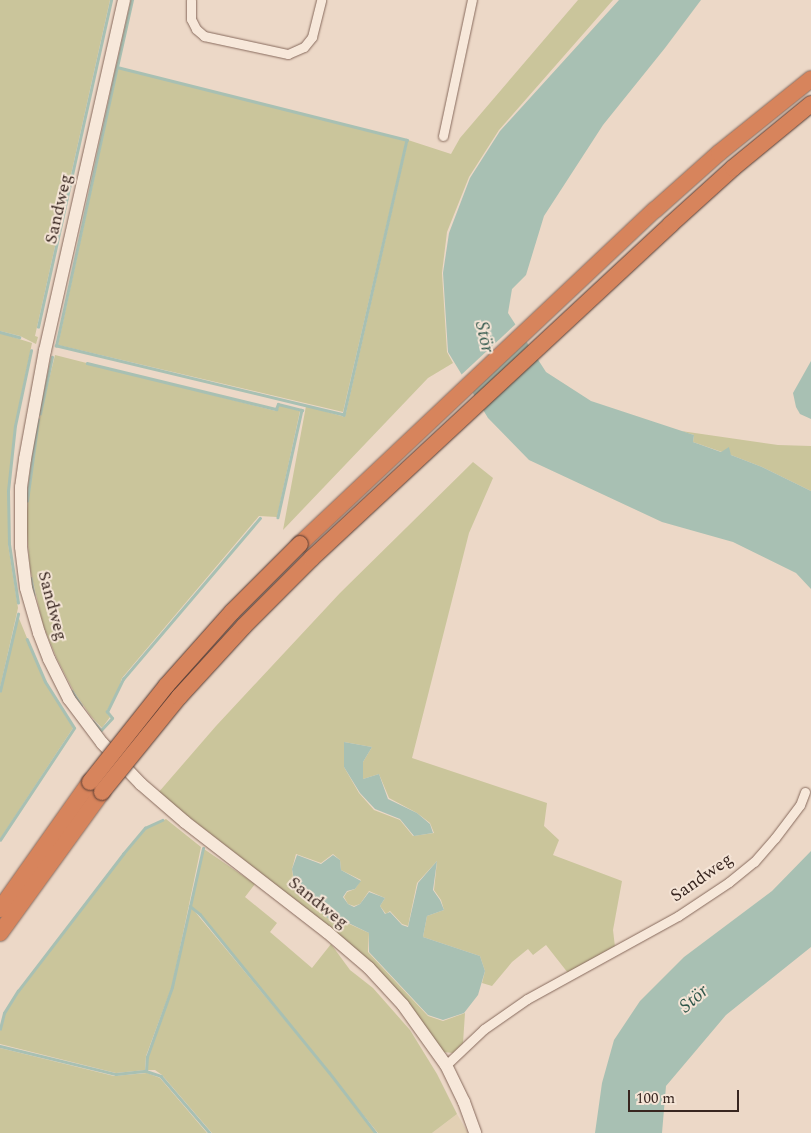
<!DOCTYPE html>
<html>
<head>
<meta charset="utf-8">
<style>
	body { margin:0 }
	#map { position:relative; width:811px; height:1133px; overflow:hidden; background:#ecd8c7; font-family:Spectral,serif }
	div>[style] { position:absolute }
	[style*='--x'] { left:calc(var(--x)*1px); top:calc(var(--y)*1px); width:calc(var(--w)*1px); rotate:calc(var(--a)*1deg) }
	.farmland>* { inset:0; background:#e2d0b4 }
	.green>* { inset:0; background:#cac59b }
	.water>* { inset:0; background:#a8c0b3 }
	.pier>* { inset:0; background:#ecd8c7 }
	.stream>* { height:2.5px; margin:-1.25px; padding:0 1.25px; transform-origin:1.25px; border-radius:1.25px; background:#a8c0b3 }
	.roads { filter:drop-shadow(0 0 1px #876a5d) drop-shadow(0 0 1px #876a5d) }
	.street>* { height:9px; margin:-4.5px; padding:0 4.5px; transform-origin:4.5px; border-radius:4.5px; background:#f7e8da }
	.secondary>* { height:12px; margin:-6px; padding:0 6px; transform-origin:6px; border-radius:6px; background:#f7e8da }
	.highway>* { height:16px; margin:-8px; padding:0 8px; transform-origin:8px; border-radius:8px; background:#d7845c }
	.bridges { filter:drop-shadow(0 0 1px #553931) drop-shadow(0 0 1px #553931) }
	.highway-bridge>* { height:16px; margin:-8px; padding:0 8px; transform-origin:8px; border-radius:8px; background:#d7845c }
	span { translate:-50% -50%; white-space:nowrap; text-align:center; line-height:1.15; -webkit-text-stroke:4px #f4e4d6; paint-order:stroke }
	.street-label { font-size:18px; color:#382620 }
	.water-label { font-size:19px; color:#30574b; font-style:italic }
	.scale { position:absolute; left:628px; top:1090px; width:111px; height:22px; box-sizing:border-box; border:2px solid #382620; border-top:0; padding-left:6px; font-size:15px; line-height:18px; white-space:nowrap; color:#382620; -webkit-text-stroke:4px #f4e4d6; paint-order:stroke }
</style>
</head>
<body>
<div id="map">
	<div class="farmland">
		<div style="clip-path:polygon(457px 1114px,468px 1133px,432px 1133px)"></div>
	</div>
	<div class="green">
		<div style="clip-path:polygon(0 0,110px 0,35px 336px,38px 337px,36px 344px,20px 336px,0 331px)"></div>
		<div style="clip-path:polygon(578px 0,613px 0,499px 130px,469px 177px,447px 232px,442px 273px,447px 352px,453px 363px,428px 378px,283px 530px,306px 406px,345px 417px,408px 140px,451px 154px,460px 138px)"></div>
		<div style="clip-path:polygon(118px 68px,406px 141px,343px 412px,58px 345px)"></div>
		<div style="clip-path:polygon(0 333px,32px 343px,15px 425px,8px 490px,8px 544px,18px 608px,0 688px)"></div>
		<div style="clip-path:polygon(55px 355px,276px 411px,279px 405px,300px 411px,277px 517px,259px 516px,122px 678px,117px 694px,106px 712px,110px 717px,102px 728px,90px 715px,73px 690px,57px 659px,43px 625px,30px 568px,26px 521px,30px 481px,40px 417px)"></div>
		<div style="clip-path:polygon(681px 431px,778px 445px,811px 446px,811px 491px,762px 467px,731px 455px,727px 451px,722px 452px,693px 442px,694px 435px)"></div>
		<div style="clip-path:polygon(evenodd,473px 462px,493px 478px,469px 533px,412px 758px,547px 803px,544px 826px,559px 840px,553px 855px,622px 881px,613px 930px,615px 947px,568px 973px,546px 945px,533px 955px,528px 949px,512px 962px,492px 986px,482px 983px,485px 971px,480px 956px,423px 937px,427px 916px,444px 910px,441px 900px,434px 890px,437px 861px,417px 883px,408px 926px,402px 924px,390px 911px,386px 914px,380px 906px,385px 898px,369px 891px,360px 904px,354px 906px,348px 904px,344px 897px,347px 892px,355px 889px,361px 880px,341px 870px,340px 860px,333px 854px,321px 863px,296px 854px,292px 869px,295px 891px,330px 920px,334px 917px,369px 933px,368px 952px,428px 1016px,443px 1021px,465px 1013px,463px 1043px,453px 1053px,443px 1052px,330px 927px,158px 793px,216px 726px,340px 593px,473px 462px,344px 742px,372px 747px,363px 762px,363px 779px,379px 774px,389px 798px,417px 813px,430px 823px,434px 833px,413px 836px,400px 820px,374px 810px,359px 793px,344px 767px,344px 742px)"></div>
		<div style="clip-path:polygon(18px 616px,45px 682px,73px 728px,0 839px,0 693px)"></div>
		<div style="clip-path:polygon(166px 819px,201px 847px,172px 986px,146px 1056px,145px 1070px,116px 1073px,0 1044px,0 1031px,5px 1014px,19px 992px,124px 855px,146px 829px)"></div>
		<div style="clip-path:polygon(204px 849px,255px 884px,245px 897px,277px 923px,270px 932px,312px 968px,331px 944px,350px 970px,373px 988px,410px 1030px,437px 1074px,457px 1114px,432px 1133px,378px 1133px,200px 914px,191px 906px)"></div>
		<div style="clip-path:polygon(191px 907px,328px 1072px,375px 1133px,212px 1133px,162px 1075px,155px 1070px,147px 1070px,148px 1057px,173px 987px)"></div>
		<div style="clip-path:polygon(0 1048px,114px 1076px,147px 1073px,160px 1078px,207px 1133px,0 1133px)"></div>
	</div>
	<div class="water">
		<div style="clip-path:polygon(619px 0,701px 0,665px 48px,603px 125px,544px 216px,526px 275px,512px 289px,508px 313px,546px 372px,591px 401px,694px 435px,693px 442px,721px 452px,729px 447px,731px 455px,762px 467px,811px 491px,811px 589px,796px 573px,733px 542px,662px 522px,529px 460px,488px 418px,448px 352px,443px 273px,449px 233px,470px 178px,500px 131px)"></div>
		<div style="clip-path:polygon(811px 361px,811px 419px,800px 414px,796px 407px,793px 393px)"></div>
		<div style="clip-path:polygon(344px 742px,372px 747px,363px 762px,363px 779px,379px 774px,388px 799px,417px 813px,430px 824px,433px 833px,414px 836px,400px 819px,375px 809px,360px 793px,344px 767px)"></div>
		<div style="clip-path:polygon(811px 851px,811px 947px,726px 1015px,666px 1086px,662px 1133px,595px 1133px,602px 1083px,614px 1040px,640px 1001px,684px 957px,772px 891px)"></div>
		<div style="clip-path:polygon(297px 855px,321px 864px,333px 855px,340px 860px,341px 870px,361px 881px,355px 889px,347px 891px,343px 897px,348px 904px,354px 907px,360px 904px,369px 892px,385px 898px,380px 906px,385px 914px,390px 912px,402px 925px,408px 927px,418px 883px,437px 861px,433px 890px,440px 900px,444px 910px,427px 916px,423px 937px,480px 956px,485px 971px,478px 995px,464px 1013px,443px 1020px,428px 1015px,369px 952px,369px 933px,334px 916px,330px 920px,296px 891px,292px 869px)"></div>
	</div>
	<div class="pier">
		<div style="clip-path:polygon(517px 323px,527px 339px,470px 392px,460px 376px)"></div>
	</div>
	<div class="stream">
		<div style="--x:117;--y:67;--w:299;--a:14.1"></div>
		<div style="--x:407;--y:140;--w:282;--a:102.9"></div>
		<div style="--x:344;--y:415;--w:296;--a:-166.5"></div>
		<div style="--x:56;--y:346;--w:286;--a:-77.7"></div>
		<div style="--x:117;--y:67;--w:69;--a:-77.4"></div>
		<div style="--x:38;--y:327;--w:335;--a:-77.4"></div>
		<div style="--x:0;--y:332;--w:20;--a:15"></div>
		<div style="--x:87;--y:363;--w:195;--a:13.7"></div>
		<div style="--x:276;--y:409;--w:5;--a:-68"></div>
		<div style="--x:278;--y:404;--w:25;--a:14"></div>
		<div style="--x:302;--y:410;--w:110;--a:102.6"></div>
		<div style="--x:40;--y:414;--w:58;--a:-78.1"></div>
		<div style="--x:27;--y:501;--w:82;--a:-82.3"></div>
		<div style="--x:31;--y:578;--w:17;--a:80"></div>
		<div style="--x:18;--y:603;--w:60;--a:-98.7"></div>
		<div style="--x:9;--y:544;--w:53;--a:-91.1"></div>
		<div style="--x:8;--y:491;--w:65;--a:-83.9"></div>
		<div style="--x:15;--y:426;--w:77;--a:-78"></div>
		<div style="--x:0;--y:691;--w:79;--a:-76.8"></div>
		<div style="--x:72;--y:691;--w:17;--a:57"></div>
		<div style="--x:93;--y:721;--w:12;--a:48"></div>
		<div style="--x:101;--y:730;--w:16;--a:-47"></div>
		<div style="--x:112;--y:718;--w:8;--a:-130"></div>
		<div style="--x:107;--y:712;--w:37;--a:-64"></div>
		<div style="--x:123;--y:679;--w:211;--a:-49.6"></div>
		<div style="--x:0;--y:840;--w:134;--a:-56.5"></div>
		<div style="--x:74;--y:728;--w:54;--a:-122.2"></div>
		<div style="--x:45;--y:682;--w:46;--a:-113.2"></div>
		<div style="--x:190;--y:906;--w:13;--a:39"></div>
		<div style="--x:200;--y:914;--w:204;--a:50.8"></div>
		<div style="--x:329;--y:1072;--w:77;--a:52.4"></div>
		<div style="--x:0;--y:1029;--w:16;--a:-76"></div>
		<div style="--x:4;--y:1013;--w:26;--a:-58"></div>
		<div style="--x:18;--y:991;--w:173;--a:-52.5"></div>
		<div style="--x:123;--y:854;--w:34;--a:-50"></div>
		<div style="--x:145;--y:828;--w:19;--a:-25"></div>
		<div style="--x:0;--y:1046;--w:119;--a:13.6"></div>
		<div style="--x:116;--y:1074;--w:30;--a:-6"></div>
		<div style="--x:146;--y:1071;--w:16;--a:18"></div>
		<div style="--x:161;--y:1076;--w:75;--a:49.3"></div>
		<div style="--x:146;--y:1071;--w:14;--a:-86"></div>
		<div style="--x:147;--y:1057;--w:74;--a:-70.3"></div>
		<div style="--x:172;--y:987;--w:142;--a:-77.4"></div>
	</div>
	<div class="roads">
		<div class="street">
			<div style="--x:191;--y:0;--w:19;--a:90"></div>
			<div style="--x:191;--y:19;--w:11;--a:63"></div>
			<div style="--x:196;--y:29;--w:11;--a:41"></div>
			<div style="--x:204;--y:36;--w:86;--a:12.1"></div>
			<div style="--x:288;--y:54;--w:17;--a:-24"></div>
			<div style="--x:304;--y:47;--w:13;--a:-51"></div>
			<div style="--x:312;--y:37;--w:38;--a:-76"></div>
			<div style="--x:443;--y:136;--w:139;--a:-78"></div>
			<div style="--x:446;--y:1065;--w:52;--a:-43.5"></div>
			<div style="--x:484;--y:1029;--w:52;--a:-34.9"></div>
			<div style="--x:527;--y:999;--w:172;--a:-28.8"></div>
			<div style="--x:678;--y:916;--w:61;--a:-33.7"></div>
			<div style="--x:729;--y:882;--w:32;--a:-39"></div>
			<div style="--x:754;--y:862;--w:32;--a:-49"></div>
			<div style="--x:775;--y:838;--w:41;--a:-52.9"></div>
			<div style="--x:800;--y:805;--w:14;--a:-69"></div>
		</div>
		<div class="secondary">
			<div style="--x:124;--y:0;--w:359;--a:102.7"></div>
			<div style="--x:45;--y:350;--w:111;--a:100.4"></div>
			<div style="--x:25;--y:459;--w:28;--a:98"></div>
			<div style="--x:21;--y:487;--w:60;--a:90"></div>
			<div style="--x:21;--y:547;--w:41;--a:83"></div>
			<div style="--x:26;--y:588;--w:47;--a:73.9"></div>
			<div style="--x:39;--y:633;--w:28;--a:69"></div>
			<div style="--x:49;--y:659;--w:45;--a:63.4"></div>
			<div style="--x:69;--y:699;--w:55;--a:53.1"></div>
			<div style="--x:102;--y:743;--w:57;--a:46.4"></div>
			<div style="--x:141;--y:784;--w:58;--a:40.8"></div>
			<div style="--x:185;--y:822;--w:180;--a:37.8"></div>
			<div style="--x:327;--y:932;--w:55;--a:40.6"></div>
			<div style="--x:369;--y:968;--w:50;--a:47.4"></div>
			<div style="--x:403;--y:1005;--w:74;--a:54.4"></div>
			<div style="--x:446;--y:1065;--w:41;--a:64.1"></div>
			<div style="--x:464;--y:1102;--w:33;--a:70"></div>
		</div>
		<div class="highway">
			<div style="--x:300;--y:544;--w:487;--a:-43.3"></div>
			<div style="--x:655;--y:210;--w:86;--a:-41.7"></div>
			<div style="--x:719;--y:153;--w:118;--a:-38.8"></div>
			<div style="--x:0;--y:909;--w:156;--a:-54.7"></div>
			<div style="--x:0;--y:933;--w:174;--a:-54.1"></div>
		</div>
	</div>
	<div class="bridges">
		<div class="highway-bridge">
			<div style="--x:90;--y:782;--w:122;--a:-51.6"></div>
			<div style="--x:166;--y:686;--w:99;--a:-48.3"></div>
			<div style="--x:232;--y:612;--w:96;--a:-45"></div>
			<div style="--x:102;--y:792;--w:122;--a:-51"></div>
			<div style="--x:179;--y:697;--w:96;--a:-47.5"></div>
			<div style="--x:244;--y:626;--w:96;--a:-45"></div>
			<div style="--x:312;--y:558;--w:489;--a:-42.9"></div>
			<div style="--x:670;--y:225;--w:85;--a:-42.1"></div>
			<div style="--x:733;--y:168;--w:101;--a:-39.4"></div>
		</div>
	</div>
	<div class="street-label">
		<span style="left:59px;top:209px;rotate:-77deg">Sandweg</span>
		<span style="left:52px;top:606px;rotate:75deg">Sandweg</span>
		<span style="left:702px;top:878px;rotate:-35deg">Sandweg</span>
		<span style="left:318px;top:903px;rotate:39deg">Sandweg</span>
	</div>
	<div class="water-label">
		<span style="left:484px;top:337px;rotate:77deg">Stör</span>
		<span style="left:694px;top:999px;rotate:-41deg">Stör</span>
	</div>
	<div class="scale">100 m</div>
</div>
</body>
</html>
